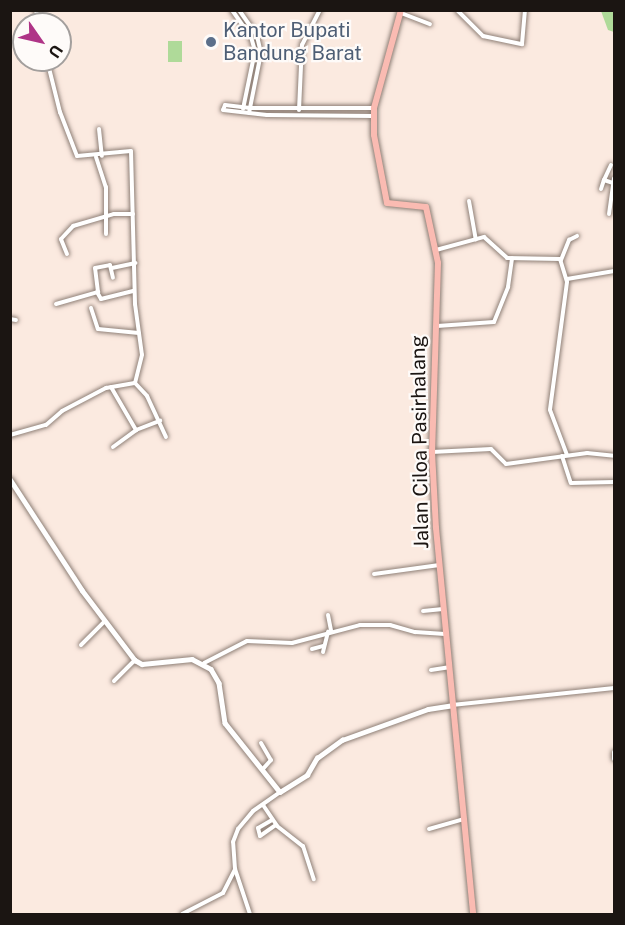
<!DOCTYPE html>
<html>
<head>
<meta charset="utf-8">
<style>
	body { margin:0 }
	#map { position:relative; width:625px; height:925px; overflow:hidden; background:#fbeae0; font-family:"Public Sans",sans-serif }
	div>[style] { position:absolute }
	[style*='--x'] { left:calc(var(--x)*1px); top:calc(var(--y)*1px); width:calc(var(--w)*1px); rotate:calc(var(--a)*1deg) }
	.green>* { inset:0; background:#afda99 }
	.roads { filter:drop-shadow(0 0 2px #8e7f76) drop-shadow(0 0 2px #8e7f76) }
	.minor>* { height:4px; margin:-2px; padding:0 2px; transform-origin:2px; border-radius:2px; background:#fff }
	.tertiary>* { height:4.5px; margin:-2.25px; padding:0 2.25px; transform-origin:2.25px; border-radius:2.25px; background:#fff }
	.primary>* { height:6px; margin:-3px; padding:0 3px; transform-origin:3px; border-radius:3px; background:#fabbb2 }
	.dots>* { width:16px; height:16px; translate:-50% -50%; box-sizing:border-box; border:3px solid #fefbf9; border-radius:50% }
	span { translate:-50% -50%; white-space:nowrap; text-align:center; line-height:1.15; -webkit-text-stroke:4.5px #fefbf9; paint-order:stroke }
	.service-label { font-size:20px; color:#4e5e75 }
	.left { translate:0 -50%; text-align:left }
	.street-label { font-size:20px; color:#1b1512 }
	.frame { position:absolute; inset:0; border:12px solid #1b1512; pointer-events:none }
	.north { position:absolute; left:12px; top:12px; width:60px; height:60px; box-sizing:border-box; background:#fefbf9; border:2px solid #a39f9d; border-radius:50%; rotate:124deg; font-size:16px; font-weight:700; line-height:24px; text-align:center; color:#1b1512 }
	.north::after { content:''; display:block; margin:auto; width:21px; height:27px; background:#af3487; clip-path:polygon(50% 0,100% 100%,50% 72%,0 100%) }
</style>
</head>
<body>
<div id="map">
	<div class="green">
		<div style="clip-path:polygon(601px 11px,614px 11px,614px 32px,608px 30px)"></div>
		<div style="clip-path:polygon(168px 41px,182px 41px,182px 62px,168px 62px)"></div>
	</div>
	<div class="roads">
		<div class="minor">
			<div style="--x:36;--y:10;--w:14;--a:78"></div>
			<div style="--x:232;--y:10;--w:33;--a:55"></div>
			<div style="--x:251;--y:37;--w:15;--a:74"></div>
			<div style="--x:255;--y:51;--w:59;--a:101.7"></div>
			<div style="--x:239;--y:10;--w:32;--a:55"></div>
			<div style="--x:257;--y:36;--w:17;--a:77"></div>
			<div style="--x:261;--y:53;--w:56;--a:101.3"></div>
			<div style="--x:250;--y:108;--w:124;--a:0"></div>
			<div style="--x:457;--y:10;--w:37;--a:45"></div>
			<div style="--x:483;--y:36;--w:40;--a:12"></div>
			<div style="--x:522;--y:44;--w:34;--a:-85"></div>
			<div style="--x:401;--y:13;--w:31;--a:21"></div>
			<div style="--x:47;--y:60;--w:54;--a:76"></div>
			<div style="--x:60;--y:112;--w:47;--a:68.9"></div>
			<div style="--x:77;--y:156;--w:54;--a:-5.3"></div>
			<div style="--x:131;--y:151;--w:153;--a:88.5"></div>
			<div style="--x:135;--y:304;--w:51;--a:82.2"></div>
			<div style="--x:142;--y:355;--w:29;--a:104"></div>
			<div style="--x:299;--y:110;--w:65;--a:-87.4"></div>
			<div style="--x:302;--y:45;--w:39;--a:-63"></div>
			<div style="--x:249;--y:113;--w:5;--a:-79"></div>
			<div style="--x:250;--y:108;--w:25;--a:-173"></div>
			<div style="--x:225;--y:105;--w:5;--a:112"></div>
			<div style="--x:223;--y:110;--w:44;--a:6.5"></div>
			<div style="--x:267;--y:115;--w:106;--a:0.5"></div>
			<div style="--x:99;--y:129;--w:27;--a:84"></div>
			<div style="--x:96;--y:157;--w:32;--a:72"></div>
			<div style="--x:106;--y:187;--w:47;--a:90"></div>
			<div style="--x:611;--y:165;--w:17;--a:115"></div>
			<div style="--x:604;--y:180;--w:9;--a:18"></div>
			<div style="--x:601;--y:189;--w:9;--a:-72"></div>
			<div style="--x:469;--y:201;--w:39;--a:80"></div>
			<div style="--x:609;--y:214;--w:36;--a:-82"></div>
			<div style="--x:436;--y:250;--w:50;--a:-15.2"></div>
			<div style="--x:484;--y:237;--w:31;--a:42"></div>
			<div style="--x:507;--y:258;--w:53;--a:1.1"></div>
			<div style="--x:560;--y:259;--w:24;--a:73"></div>
			<div style="--x:567;--y:282;--w:129;--a:97.6"></div>
			<div style="--x:550;--y:410;--w:48;--a:69.3"></div>
			<div style="--x:67;--y:254;--w:16;--a:-112"></div>
			<div style="--x:61;--y:239;--w:18;--a:-47"></div>
			<div style="--x:73;--y:226;--w:43;--a:-16.3"></div>
			<div style="--x:114;--y:214;--w:19;--a:0"></div>
			<div style="--x:561;--y:260;--w:22;--a:-68"></div>
			<div style="--x:569;--y:240;--w:9;--a:-27"></div>
			<div style="--x:112;--y:268;--w:24;--a:-12"></div>
			<div style="--x:567;--y:279;--w:48;--a:-9.7"></div>
			<div style="--x:97;--y:292;--w:8;--a:60"></div>
			<div style="--x:101;--y:299;--w:34;--a:-14"></div>
			<div style="--x:56;--y:304;--w:44;--a:-15.9"></div>
			<div style="--x:98;--y:292;--w:24;--a:-97"></div>
			<div style="--x:95;--y:268;--w:15;--a:-11"></div>
			<div style="--x:110;--y:265;--w:13;--a:77"></div>
			<div style="--x:91;--y:308;--w:22;--a:72"></div>
			<div style="--x:98;--y:329;--w:41;--a:5.6"></div>
			<div style="--x:10;--y:319;--w:6;--a:9"></div>
			<div style="--x:437;--y:326;--w:57;--a:-4"></div>
			<div style="--x:494;--y:322;--w:38;--a:-68"></div>
			<div style="--x:508;--y:287;--w:29;--a:-82"></div>
			<div style="--x:135;--y:383;--w:18;--a:47"></div>
			<div style="--x:147;--y:396;--w:45;--a:65.1"></div>
			<div style="--x:111;--y:387;--w:50;--a:59.8"></div>
			<div style="--x:10;--y:435;--w:37;--a:-16"></div>
			<div style="--x:46;--y:425;--w:21;--a:-41"></div>
			<div style="--x:62;--y:411;--w:50;--a:-27.6"></div>
			<div style="--x:106;--y:388;--w:29;--a:-10"></div>
			<div style="--x:113;--y:447;--w:29;--a:-36"></div>
			<div style="--x:136;--y:430;--w:26;--a:-21"></div>
			<div style="--x:432;--y:452;--w:59;--a:-2.9"></div>
			<div style="--x:491;--y:449;--w:21;--a:45"></div>
			<div style="--x:506;--y:464;--w:82;--a:-7.7"></div>
			<div style="--x:587;--y:453;--w:27;--a:6"></div>
			<div style="--x:562;--y:456;--w:28;--a:72"></div>
			<div style="--x:571;--y:483;--w:43;--a:-1.3"></div>
			<div style="--x:374;--y:574;--w:66;--a:-7.9"></div>
			<div style="--x:423;--y:611;--w:20;--a:-6"></div>
			<div style="--x:328;--y:615;--w:16;--a:79"></div>
			<div style="--x:81;--y:645;--w:34;--a:-45"></div>
			<div style="--x:312;--y:649;--w:11;--a:-15"></div>
			<div style="--x:323;--y:652;--w:21;--a:-76"></div>
			<div style="--x:204;--y:663;--w:48;--a:-27.1"></div>
			<div style="--x:247;--y:641;--w:45;--a:2.5"></div>
			<div style="--x:292;--y:643;--w:70;--a:-14.8"></div>
			<div style="--x:360;--y:625;--w:30;--a:0"></div>
			<div style="--x:390;--y:625;--w:26;--a:16"></div>
			<div style="--x:415;--y:632;--w:30;--a:4"></div>
			<div style="--x:431;--y:670;--w:18;--a:-9"></div>
			<div style="--x:114;--y:681;--w:30;--a:-45"></div>
			<div style="--x:452;--y:705;--w:163;--a:-6"></div>
			<div style="--x:261;--y:743;--w:20;--a:60"></div>
			<div style="--x:271;--y:760;--w:13;--a:132"></div>
			<div style="--x:614;--y:752;--w:7;--a:90"></div>
			<div style="--x:263;--y:805;--w:25;--a:56"></div>
			<div style="--x:277;--y:826;--w:33;--a:38"></div>
			<div style="--x:303;--y:846;--w:35;--a:72"></div>
			<div style="--x:272;--y:820;--w:16;--a:150"></div>
			<div style="--x:258;--y:828;--w:8;--a:76"></div>
			<div style="--x:260;--y:836;--w:19;--a:-35"></div>
			<div style="--x:429;--y:829;--w:36;--a:-16"></div>
			<div style="--x:235;--y:869;--w:47;--a:71.6"></div>
			<div style="--x:182;--y:914;--w:46;--a:-27.1"></div>
			<div style="--x:223;--y:893;--w:27;--a:-63"></div>
			<div style="--x:235;--y:869;--w:27;--a:-94"></div>
			<div style="--x:233;--y:842;--w:14;--a:-69"></div>
			<div style="--x:238;--y:829;--w:23;--a:-50"></div>
			<div style="--x:253;--y:811;--w:33;--a:-35"></div>
		</div>
		<div class="tertiary">
			<div style="--x:10;--y:479;--w:132;--a:57"></div>
			<div style="--x:82;--y:590;--w:88;--a:52.9"></div>
			<div style="--x:135;--y:660;--w:8;--a:30"></div>
			<div style="--x:142;--y:664;--w:50;--a:-5.7"></div>
			<div style="--x:192;--y:659;--w:21;--a:28"></div>
			<div style="--x:211;--y:669;--w:16;--a:60"></div>
			<div style="--x:219;--y:683;--w:40;--a:81.5"></div>
			<div style="--x:225;--y:723;--w:88;--a:51.4"></div>
			<div style="--x:280;--y:792;--w:32;--a:-32"></div>
			<div style="--x:307;--y:775;--w:20;--a:-60"></div>
			<div style="--x:317;--y:758;--w:31;--a:-36"></div>
			<div style="--x:342;--y:740;--w:91;--a:-19.8"></div>
			<div style="--x:428;--y:709;--w:24;--a:-9"></div>
		</div>
		<div class="primary">
			<div style="--x:401;--y:10;--w:102;--a:105.4"></div>
			<div style="--x:374;--y:108;--w:27;--a:90"></div>
			<div style="--x:374;--y:135;--w:69;--a:79.2"></div>
			<div style="--x:387;--y:203;--w:39;--a:6"></div>
			<div style="--x:426;--y:207;--w:57;--a:77.9"></div>
			<div style="--x:438;--y:263;--w:189;--a:91.8"></div>
			<div style="--x:432;--y:452;--w:76;--a:87"></div>
			<div style="--x:436;--y:528;--w:388;--a:84.5"></div>
		</div>
	</div>
	<div class="dots">
		<div style="left:211px;top:42px;background:#5c6f8a"></div>
	</div>
	<div class="service-label">
		<span class="left" style="left:223px;top:42px">Kantor Bupati<br>Bandung Barat</span>
	</div>
	<div class="street-label">
		<span style="left:420px;top:442px;rotate:-91deg">Jalan Ciloa Pasirhalang</span>
	</div>
	<div class="frame"></div>
	<div class="north">U</div>
</div>
</body>
</html>
